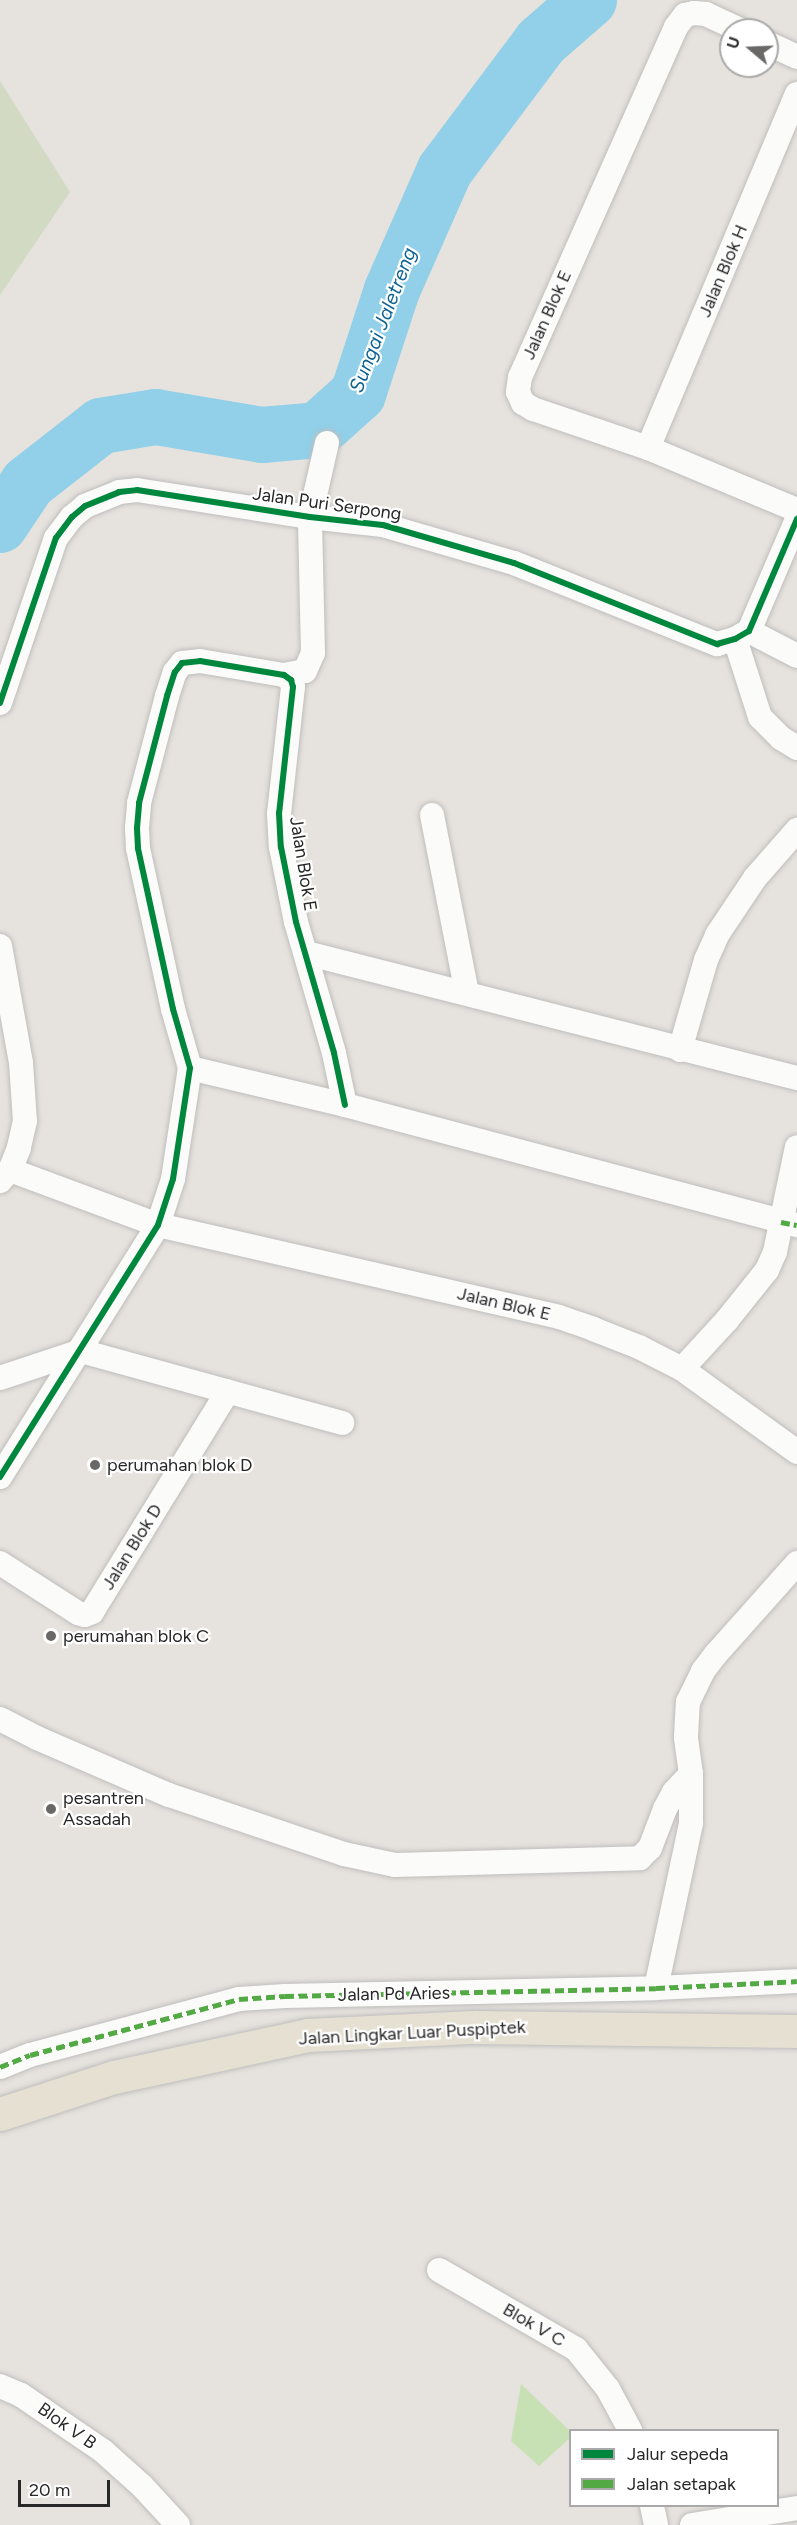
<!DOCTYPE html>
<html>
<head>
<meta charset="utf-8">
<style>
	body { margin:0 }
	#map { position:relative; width:797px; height:2525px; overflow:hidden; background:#e6e2dd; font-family:Figtree,sans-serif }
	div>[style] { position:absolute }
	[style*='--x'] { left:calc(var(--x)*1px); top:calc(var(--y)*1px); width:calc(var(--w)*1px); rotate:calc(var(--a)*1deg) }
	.green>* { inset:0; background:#c7e1b5 }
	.cemetery>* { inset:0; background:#d2dac4 }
	.river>* { height:56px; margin:-28px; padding:0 28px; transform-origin:28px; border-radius:28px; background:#91d0e8 }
	.roads { filter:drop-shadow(0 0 2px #bfbebe) drop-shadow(0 0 2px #bfbebe) }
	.minor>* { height:24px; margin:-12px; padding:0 12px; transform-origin:12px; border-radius:12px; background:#fbfbfa }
	.primary>* { height:33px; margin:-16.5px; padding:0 16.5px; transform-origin:16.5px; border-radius:16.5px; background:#e5e0d2 }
	.quiet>* { height:4.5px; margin-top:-2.25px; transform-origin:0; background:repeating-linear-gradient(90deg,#53aa44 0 9px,transparent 0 13.5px) }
	.cycleway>* { height:6px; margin:-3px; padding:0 3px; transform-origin:3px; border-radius:3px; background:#00873e }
	.dots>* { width:16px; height:16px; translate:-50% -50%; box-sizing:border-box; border:3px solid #fff; border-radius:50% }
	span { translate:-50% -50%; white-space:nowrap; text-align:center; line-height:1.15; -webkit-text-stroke:4.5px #fff; paint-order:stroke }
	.street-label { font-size:18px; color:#272727 }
	.poi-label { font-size:18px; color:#272727 }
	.left { translate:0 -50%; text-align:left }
	.water-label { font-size:20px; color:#0f6493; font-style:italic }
	.legend { position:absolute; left:569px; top:2429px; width:210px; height:78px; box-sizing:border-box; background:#fff; border:2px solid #a9a9a9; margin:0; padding:8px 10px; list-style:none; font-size:18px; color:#272727 }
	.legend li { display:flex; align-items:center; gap:12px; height:30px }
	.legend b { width:30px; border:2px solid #a9a9a9 }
	.north { position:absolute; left:719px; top:18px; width:60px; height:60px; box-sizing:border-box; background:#fff; border:2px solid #a9a9a9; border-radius:50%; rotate:289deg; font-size:16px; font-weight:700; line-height:24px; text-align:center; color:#272727 }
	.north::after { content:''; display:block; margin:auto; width:21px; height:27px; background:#6a6867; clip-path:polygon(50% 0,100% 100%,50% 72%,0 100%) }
	.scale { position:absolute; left:18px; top:2480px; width:92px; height:27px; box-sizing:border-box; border:3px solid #272727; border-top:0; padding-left:8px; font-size:18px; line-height:21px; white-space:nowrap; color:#272727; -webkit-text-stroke:4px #fff; paint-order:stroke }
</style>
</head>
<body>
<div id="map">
	<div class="green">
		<div style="clip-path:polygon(521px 2384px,570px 2431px,570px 2438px,539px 2466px,511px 2441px)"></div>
	</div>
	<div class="cemetery">
		<div style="clip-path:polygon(0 81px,70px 192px,0 295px)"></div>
	</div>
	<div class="river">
		<div style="--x:0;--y:525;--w:50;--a:-56.3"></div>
		<div style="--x:28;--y:483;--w:93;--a:-38"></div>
		<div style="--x:101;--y:426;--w:56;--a:-9.3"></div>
		<div style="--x:156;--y:417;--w:108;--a:9.6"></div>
		<div style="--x:262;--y:435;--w:56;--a:-5.1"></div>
		<div style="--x:318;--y:430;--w:54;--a:-42"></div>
		<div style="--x:358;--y:394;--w:109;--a:-71.9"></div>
		<div style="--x:392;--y:290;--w:131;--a:-66.2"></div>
		<div style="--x:445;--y:170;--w:160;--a:-53.1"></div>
		<div style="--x:541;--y:42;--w:64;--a:-41.2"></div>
	</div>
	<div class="roads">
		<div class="minor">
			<div style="--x:740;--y:30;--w:38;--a:-155"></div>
			<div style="--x:706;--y:14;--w:12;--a:-175"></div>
			<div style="--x:694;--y:13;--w:9;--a:167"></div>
			<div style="--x:685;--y:15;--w:15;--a:127"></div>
			<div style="--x:676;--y:27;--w:383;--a:114"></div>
			<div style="--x:520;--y:377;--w:15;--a:98"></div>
			<div style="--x:518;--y:392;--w:12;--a:66"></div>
			<div style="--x:523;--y:403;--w:12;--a:31"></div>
			<div style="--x:533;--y:409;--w:121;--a:18.7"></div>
			<div style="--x:648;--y:448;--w:161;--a:22.6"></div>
			<div style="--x:767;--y:43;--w:33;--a:25"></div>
			<div style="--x:648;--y:448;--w:384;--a:-67.2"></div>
			<div style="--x:749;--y:631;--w:54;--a:27.5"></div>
			<div style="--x:735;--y:639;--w:82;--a:72.2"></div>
			<div style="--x:760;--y:717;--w:30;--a:45"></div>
			<div style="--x:781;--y:738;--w:19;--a:32"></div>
			<div style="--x:284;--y:675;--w:21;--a:-11"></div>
			<div style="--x:305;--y:671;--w:20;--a:-66"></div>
			<div style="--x:313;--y:653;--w:136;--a:-91.3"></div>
			<div style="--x:310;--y:517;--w:76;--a:-77.1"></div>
			<div style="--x:0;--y:703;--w:174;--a:-71.3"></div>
			<div style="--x:56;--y:538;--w:26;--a:-53"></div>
			<div style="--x:72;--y:517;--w:17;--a:-40"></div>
			<div style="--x:85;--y:506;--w:37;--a:-22"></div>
			<div style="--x:119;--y:492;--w:18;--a:-6"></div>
			<div style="--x:137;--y:490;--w:175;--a:8.9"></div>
			<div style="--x:310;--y:517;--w:73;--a:6.3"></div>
			<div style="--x:383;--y:525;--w:136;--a:16.2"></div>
			<div style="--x:514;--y:563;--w:219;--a:21.8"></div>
			<div style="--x:717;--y:644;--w:19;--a:-16"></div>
			<div style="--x:735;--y:639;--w:16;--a:-30"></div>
			<div style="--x:749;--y:631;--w:122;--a:-66.8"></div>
			<div style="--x:432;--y:815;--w:181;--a:78.9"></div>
			<div style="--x:0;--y:946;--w:119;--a:79.8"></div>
			<div style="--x:21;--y:1063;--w:58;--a:86.1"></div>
			<div style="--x:25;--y:1121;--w:28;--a:103"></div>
			<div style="--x:19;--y:1148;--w:24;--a:112"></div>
			<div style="--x:10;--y:1170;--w:15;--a:132"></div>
			<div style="--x:306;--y:953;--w:507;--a:14.28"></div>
			<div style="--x:680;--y:1050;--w:94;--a:-73.9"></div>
			<div style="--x:706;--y:960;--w:27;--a:-66"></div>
			<div style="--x:717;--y:935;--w:69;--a:-56.3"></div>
			<div style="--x:755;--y:878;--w:64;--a:-48.8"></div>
			<div style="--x:190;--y:1068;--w:159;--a:13.4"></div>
			<div style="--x:345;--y:1105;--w:468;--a:14.9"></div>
			<div style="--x:10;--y:1170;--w:158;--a:20.4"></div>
			<div style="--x:158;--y:1225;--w:411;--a:12.9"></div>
			<div style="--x:559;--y:1317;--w:36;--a:19"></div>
			<div style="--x:593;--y:1329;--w:49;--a:21.4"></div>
			<div style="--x:639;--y:1347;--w:48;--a:27.1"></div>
			<div style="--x:682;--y:1369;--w:142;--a:35.8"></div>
			<div style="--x:682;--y:1369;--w:67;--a:-47.4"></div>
			<div style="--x:727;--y:1320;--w:64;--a:-51.3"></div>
			<div style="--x:767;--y:1270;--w:20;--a:-66"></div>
			<div style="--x:775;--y:1252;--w:107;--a:-78.2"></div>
			<div style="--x:0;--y:1378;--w:85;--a:-18.4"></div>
			<div style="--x:81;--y:1351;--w:271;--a:15.4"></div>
			<div style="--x:0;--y:1477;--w:297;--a:-57.9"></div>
			<div style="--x:158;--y:1225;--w:48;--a:-71.9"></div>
			<div style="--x:173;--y:1179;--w:112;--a:-81.3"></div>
			<div style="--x:190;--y:1068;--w:61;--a:-106.1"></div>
			<div style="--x:173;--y:1009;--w:165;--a:-102.3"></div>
			<div style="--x:138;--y:848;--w:20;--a:-93"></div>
			<div style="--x:137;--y:828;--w:25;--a:-85"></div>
			<div style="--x:139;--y:803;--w:111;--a:-75.3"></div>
			<div style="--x:167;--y:696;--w:25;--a:-72"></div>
			<div style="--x:175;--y:672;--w:11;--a:-52"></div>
			<div style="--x:182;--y:663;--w:18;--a:-6"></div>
			<div style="--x:200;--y:661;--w:85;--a:9.5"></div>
			<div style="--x:284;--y:675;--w:9;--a:36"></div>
			<div style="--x:291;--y:680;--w:7;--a:74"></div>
			<div style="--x:293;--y:687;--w:127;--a:96.3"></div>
			<div style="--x:279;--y:813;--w:34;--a:87"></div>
			<div style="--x:281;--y:847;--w:76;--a:78.7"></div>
			<div style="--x:296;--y:922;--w:136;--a:73.8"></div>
			<div style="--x:334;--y:1053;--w:53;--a:78.1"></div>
			<div style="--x:0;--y:1563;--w:93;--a:32.7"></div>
			<div style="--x:78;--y:1613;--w:7;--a:16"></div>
			<div style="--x:85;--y:1615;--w:8;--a:-23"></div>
			<div style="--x:92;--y:1612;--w:259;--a:-58.4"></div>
			<div style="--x:0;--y:1719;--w:42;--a:27.2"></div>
			<div style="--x:37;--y:1738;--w:144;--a:23.4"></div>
			<div style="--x:169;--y:1795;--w:185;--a:18.6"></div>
			<div style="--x:344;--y:1854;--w:52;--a:12.2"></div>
			<div style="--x:395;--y:1865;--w:245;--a:-1.6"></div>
			<div style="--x:640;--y:1858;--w:14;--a:-45"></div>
			<div style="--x:650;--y:1848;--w:42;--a:-69"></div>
			<div style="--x:665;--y:1809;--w:19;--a:-62"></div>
			<div style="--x:674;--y:1792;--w:25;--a:-47"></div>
			<div style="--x:656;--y:1988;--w:169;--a:-78"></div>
			<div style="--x:691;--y:1823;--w:49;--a:-90"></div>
			<div style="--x:691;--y:1774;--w:37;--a:-98"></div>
			<div style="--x:686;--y:1737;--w:35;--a:-87"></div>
			<div style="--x:688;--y:1702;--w:34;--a:-64"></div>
			<div style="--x:703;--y:1671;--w:21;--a:-53"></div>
			<div style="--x:716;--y:1654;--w:122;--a:-48.3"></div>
			<div style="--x:0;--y:2067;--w:32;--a:-22"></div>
			<div style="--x:30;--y:2055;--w:216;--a:-15"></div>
			<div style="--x:239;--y:1999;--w:46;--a:-3.7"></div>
			<div style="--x:285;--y:1996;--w:371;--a:-1.2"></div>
			<div style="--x:656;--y:1988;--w:141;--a:-2.8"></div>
			<div style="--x:439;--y:2270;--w:158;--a:30"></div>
			<div style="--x:576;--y:2349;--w:51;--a:51.3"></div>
			<div style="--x:608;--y:2389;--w:47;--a:61.8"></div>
			<div style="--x:0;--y:2386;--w:23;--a:23"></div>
			<div style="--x:21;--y:2395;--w:99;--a:34.3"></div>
			<div style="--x:103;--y:2451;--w:52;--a:41.9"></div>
			<div style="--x:142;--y:2486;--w:53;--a:47.3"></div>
			<div style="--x:652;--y:2506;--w:19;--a:78"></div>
			<div style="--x:692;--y:2525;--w:106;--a:-9.2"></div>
		</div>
		<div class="primary">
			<div style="--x:0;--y:2114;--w:120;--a:-18"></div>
			<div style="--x:114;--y:2077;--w:198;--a:-12.2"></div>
			<div style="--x:308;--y:2035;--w:166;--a:-2.8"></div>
			<div style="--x:474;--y:2027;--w:323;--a:0.7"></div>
		</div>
	</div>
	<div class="quiet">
		<div style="--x:781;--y:1222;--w:16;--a:11"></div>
		<div style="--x:0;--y:2067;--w:32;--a:-22"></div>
		<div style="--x:30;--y:2055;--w:216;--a:-15"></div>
		<div style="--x:239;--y:1999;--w:46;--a:-3.7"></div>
		<div style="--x:285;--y:1996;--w:371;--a:-1.2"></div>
		<div style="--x:656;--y:1988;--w:141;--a:-2.8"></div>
	</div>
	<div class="cycleway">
		<div style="--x:0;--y:703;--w:174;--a:-71.3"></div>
		<div style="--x:56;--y:538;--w:26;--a:-53"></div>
		<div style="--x:72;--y:517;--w:17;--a:-40"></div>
		<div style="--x:85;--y:506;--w:37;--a:-22"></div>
		<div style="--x:119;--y:492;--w:18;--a:-6"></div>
		<div style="--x:137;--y:490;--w:175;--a:8.9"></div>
		<div style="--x:310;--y:517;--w:73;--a:6.3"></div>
		<div style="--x:383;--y:525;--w:136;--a:16.2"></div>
		<div style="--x:514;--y:563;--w:219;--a:21.8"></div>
		<div style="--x:717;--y:644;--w:19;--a:-16"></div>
		<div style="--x:735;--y:639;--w:16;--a:-30"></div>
		<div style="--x:749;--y:631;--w:122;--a:-66.8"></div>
		<div style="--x:0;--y:1477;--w:297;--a:-57.9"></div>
		<div style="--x:158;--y:1225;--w:48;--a:-71.9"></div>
		<div style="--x:173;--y:1179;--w:112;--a:-81.3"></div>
		<div style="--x:190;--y:1068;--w:61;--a:-106.1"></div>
		<div style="--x:173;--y:1009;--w:165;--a:-102.3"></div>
		<div style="--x:138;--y:848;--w:20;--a:-93"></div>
		<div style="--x:137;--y:828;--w:25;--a:-85"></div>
		<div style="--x:139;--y:803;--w:111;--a:-75.3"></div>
		<div style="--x:167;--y:696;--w:25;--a:-72"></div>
		<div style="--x:175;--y:672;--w:11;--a:-52"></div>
		<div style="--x:182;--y:663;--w:18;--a:-6"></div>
		<div style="--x:200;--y:661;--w:85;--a:9.5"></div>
		<div style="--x:284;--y:675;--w:9;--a:36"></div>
		<div style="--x:291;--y:680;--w:7;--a:74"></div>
		<div style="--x:293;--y:687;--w:127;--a:96.3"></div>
		<div style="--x:279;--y:813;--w:34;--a:87"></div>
		<div style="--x:281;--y:847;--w:76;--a:78.7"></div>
		<div style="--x:296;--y:922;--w:136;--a:73.8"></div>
		<div style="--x:334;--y:1053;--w:53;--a:78.1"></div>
	</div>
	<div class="dots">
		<div style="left:95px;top:1465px;background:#6a6867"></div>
		<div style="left:51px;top:1636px;background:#6a6867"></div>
		<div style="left:51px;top:1809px;background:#6a6867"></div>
	</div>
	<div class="street-label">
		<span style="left:723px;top:271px;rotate:-67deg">Jalan Blok H</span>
		<span style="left:547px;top:315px;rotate:-66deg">Jalan Blok E</span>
		<span style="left:327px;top:504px;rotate:8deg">Jalan Puri Serpong</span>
		<span style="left:303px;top:864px;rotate:81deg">Jalan Blok E</span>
		<span style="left:504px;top:1304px;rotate:13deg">Jalan Blok E</span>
		<span style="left:132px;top:1547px;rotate:-58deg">Jalan Blok D</span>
		<span style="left:394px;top:1994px;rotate:-1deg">Jalan Pd Aries</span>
		<span style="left:412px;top:2033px;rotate:-3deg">Jalan Lingkar Luar Puspiptek</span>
		<span style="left:534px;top:2325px;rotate:30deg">Blok V C</span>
		<span style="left:67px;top:2426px;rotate:35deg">Blok V B</span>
	</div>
	<div class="poi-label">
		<span class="left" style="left:107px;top:1465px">perumahan blok D</span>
		<span class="left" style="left:63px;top:1636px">perumahan blok C</span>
		<span class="left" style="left:63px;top:1809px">pesantren<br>Assadah</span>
	</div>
	<div class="water-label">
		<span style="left:383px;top:320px;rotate:-69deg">Sungai Jaletreng</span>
	</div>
	<ul class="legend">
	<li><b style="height:8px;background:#00873e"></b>Jalur sepeda</li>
	<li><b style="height:8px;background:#53aa44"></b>Jalan setapak</li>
	</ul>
	<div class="north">U</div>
	<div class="scale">20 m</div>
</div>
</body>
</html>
